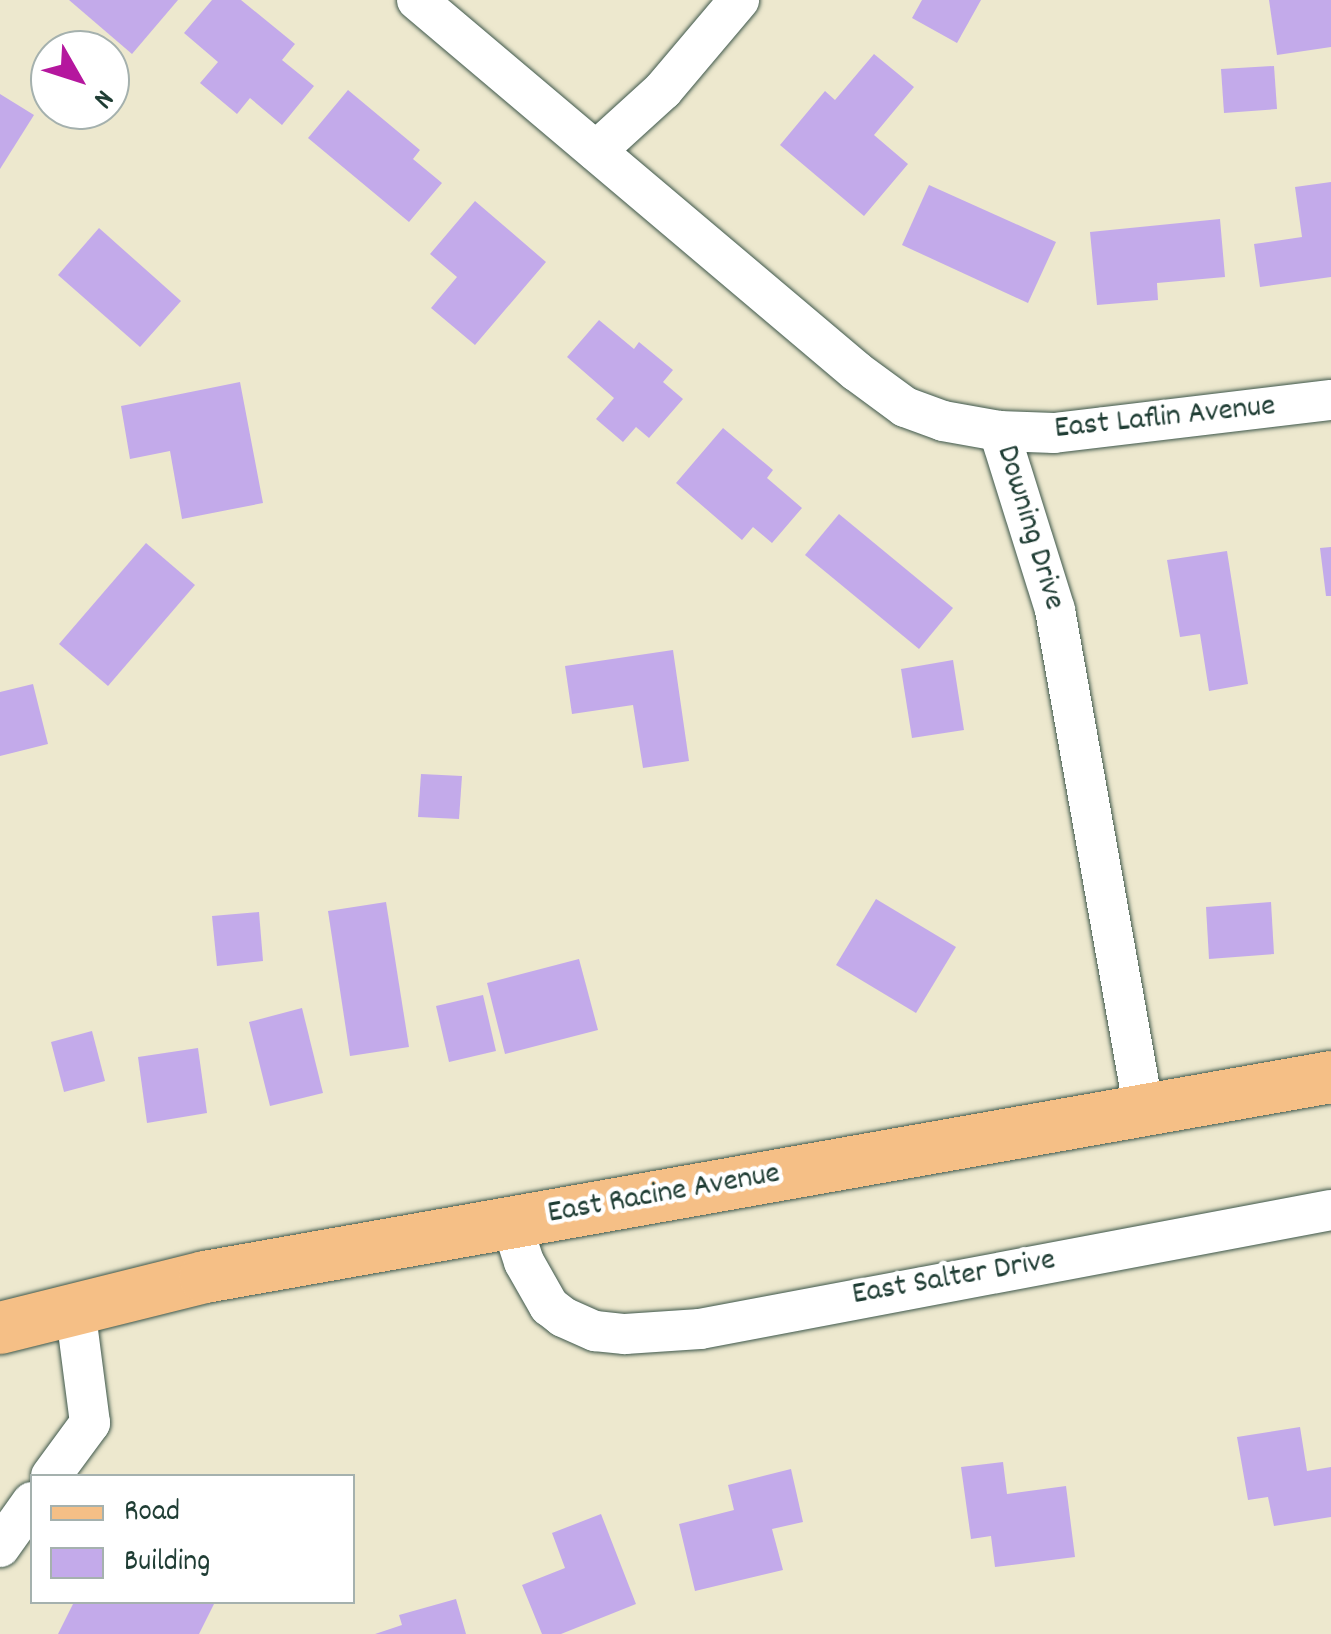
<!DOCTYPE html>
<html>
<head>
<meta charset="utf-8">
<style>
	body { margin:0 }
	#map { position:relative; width:1331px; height:1634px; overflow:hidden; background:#ede8ce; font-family:Dekko,sans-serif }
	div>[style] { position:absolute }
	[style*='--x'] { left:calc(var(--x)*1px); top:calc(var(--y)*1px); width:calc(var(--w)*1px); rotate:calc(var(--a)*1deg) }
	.building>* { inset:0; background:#c3aaea }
	.roads { filter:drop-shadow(0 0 2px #3e574b) drop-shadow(0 0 2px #3e574b) }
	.minor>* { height:40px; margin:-20px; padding:0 20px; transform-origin:20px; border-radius:20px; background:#fff }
	.major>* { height:52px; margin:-26px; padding:0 26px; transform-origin:26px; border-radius:26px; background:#f5bf86 }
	span { translate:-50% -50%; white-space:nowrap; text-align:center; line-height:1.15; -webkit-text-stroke:9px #fff; paint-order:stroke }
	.street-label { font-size:32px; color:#1f3d34 }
	.legend { position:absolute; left:30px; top:1474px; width:325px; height:130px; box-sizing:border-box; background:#fff; border:2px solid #a5b1ae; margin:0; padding:12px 18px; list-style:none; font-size:30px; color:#1f3d34 }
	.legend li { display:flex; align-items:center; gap:20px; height:50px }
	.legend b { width:50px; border:2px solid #a5b1ae }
	.north { position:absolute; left:30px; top:30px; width:100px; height:100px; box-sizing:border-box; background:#fff; border:2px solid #a5b1ae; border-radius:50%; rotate:129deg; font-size:28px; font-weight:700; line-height:40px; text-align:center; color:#1f3d34 }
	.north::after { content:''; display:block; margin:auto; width:35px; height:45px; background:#b5179e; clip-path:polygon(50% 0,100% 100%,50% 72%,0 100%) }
</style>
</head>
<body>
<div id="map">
	<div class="building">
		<div style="clip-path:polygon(69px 0,178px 0,132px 54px)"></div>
		<div style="clip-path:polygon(212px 0,241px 0,295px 44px,282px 60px,314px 86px,282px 125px,250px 98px,237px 114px,200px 83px,218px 62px,184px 33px)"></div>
		<div style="clip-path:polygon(922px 0,981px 0,957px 43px,912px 18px)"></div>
		<div style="clip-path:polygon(1269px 0,1331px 0,1331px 47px,1277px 55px)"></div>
		<div style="clip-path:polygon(874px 54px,914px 87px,874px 135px,908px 164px,864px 216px,780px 145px,825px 91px,835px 100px)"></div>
		<div style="clip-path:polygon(1274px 66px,1277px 109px,1224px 113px,1221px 69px)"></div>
		<div style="clip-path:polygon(348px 90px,420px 150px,413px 159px,442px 183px,409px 222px,308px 138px)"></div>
		<div style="clip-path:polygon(0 94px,34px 115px,0 169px)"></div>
		<div style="clip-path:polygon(1331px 182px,1331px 277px,1260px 287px,1254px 244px,1302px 237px,1295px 187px)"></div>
		<div style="clip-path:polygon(929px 185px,1056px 242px,1028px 303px,902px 245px)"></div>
		<div style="clip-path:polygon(475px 201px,546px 262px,475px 345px,431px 308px,457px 277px,430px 254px)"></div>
		<div style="clip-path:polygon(1220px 219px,1225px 277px,1157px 283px,1158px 300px,1097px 305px,1090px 232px)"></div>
		<div style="clip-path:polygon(99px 228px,181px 301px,140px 347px,58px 275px)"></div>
		<div style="clip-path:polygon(599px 320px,634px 349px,639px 342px,673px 370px,663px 382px,683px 399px,649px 438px,636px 427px,623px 442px,596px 419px,614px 398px,567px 357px)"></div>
		<div style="clip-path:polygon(240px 382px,263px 503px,182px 519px,170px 451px,130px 459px,121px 406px)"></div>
		<div style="clip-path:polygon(723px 428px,773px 470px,767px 478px,802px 508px,772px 543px,753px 527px,742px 540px,676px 483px)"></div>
		<div style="clip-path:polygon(839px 514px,953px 608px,919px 649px,805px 555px)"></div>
		<div style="clip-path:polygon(146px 543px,195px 585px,108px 686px,59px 644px)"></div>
		<div style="clip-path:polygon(1331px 547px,1331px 596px,1326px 596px,1320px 548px)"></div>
		<div style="clip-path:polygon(1227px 551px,1248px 684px,1209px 691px,1200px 634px,1180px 637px,1167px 560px)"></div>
		<div style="clip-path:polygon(673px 650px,689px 761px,643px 768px,633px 705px,572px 714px,565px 666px)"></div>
		<div style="clip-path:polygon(953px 660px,964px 730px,912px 738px,901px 669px)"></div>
		<div style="clip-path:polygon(33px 684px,48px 744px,0 756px,0 692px)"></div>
		<div style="clip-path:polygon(421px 774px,462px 776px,459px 819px,418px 817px)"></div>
		<div style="clip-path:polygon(876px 899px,956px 947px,916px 1013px,836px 965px)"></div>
		<div style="clip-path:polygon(386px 902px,409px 1047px,350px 1056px,328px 911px)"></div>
		<div style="clip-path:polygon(1271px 902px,1274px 954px,1209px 959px,1206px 907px)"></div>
		<div style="clip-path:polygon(259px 912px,263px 961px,217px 966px,212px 916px)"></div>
		<div style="clip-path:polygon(579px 959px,598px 1030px,505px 1054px,487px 983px)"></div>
		<div style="clip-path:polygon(483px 995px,496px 1051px,449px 1062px,436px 1006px)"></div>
		<div style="clip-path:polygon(302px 1008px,323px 1093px,270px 1106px,249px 1022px)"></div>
		<div style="clip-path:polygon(92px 1031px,105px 1081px,64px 1092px,51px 1042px)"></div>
		<div style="clip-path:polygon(198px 1048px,207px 1113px,147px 1123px,138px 1057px)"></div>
		<div style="clip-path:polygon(1300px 1427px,1307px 1471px,1331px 1467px,1331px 1517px,1274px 1526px,1268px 1497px,1248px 1500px,1237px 1437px)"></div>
		<div style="clip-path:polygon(1003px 1462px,1007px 1494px,1066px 1486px,1075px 1557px,995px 1567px,991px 1536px,971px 1539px,961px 1467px)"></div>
		<div style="clip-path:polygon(791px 1469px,803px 1522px,772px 1529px,783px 1570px,695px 1591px,679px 1524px,734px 1510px,728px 1485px)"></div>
		<div style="clip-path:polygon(601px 1514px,636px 1604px,561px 1634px,542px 1634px,522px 1585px,565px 1568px,552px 1533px)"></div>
		<div style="clip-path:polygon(456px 1599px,466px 1634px,375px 1634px,402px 1625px,399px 1615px)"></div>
		<div style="clip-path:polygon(74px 1602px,215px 1602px,199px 1634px,58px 1634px)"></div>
	</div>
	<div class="roads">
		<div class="minor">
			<div style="--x:417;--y:0;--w:575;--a:40.2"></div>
			<div style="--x:856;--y:371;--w:61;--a:36.3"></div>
			<div style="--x:905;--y:407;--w:40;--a:20.2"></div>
			<div style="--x:943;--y:421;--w:57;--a:10.1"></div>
			<div style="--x:999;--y:431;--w:55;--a:2.1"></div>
			<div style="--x:1054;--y:433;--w:279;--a:-6.8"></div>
			<div style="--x:596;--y:151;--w:91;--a:-42.3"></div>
			<div style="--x:663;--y:90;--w:118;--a:-49.8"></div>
			<div style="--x:999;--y:431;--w:188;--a:72.6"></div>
			<div style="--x:1055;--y:610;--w:509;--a:79.93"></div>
			<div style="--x:511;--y:1222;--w:42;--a:72"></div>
			<div style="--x:524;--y:1262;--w:51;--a:60.4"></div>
			<div style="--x:549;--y:1306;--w:18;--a:38"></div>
			<div style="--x:563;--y:1317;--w:35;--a:24"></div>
			<div style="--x:595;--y:1331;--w:30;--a:6"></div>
			<div style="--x:625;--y:1334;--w:75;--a:-3.8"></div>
			<div style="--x:700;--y:1329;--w:642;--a:-10.68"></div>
			<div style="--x:51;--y:1476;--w:66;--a:-53.7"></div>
			<div style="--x:90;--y:1423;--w:117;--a:-97.4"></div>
			<div style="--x:0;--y:1547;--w:55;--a:-54.6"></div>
		</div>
		<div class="major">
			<div style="--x:0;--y:1328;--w:211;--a:-14"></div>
			<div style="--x:205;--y:1277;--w:1144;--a:-10.07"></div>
		</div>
	</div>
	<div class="street-label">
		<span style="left:1165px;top:419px;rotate:-6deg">East Laflin Avenue</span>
		<span style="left:1029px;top:528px;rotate:73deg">Downing Drive</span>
		<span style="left:664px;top:1195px;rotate:-10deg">East Racine Avenue</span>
		<span style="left:954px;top:1279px;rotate:-10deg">East Salter Drive</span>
	</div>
	<ul class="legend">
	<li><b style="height:12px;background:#f5bf86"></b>Road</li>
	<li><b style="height:28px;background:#c3aaea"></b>Building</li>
	</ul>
	<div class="north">N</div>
</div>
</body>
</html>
